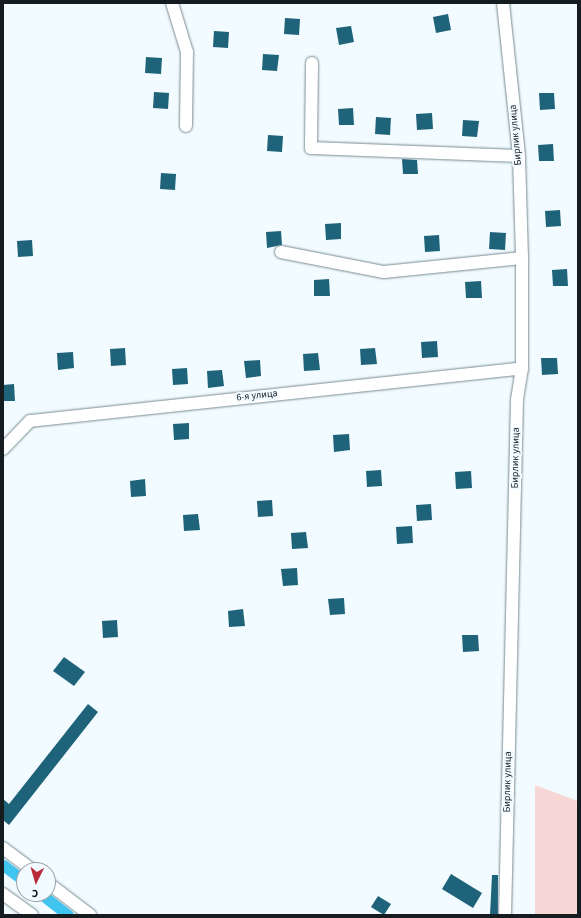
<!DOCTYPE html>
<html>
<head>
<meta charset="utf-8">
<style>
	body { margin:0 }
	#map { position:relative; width:581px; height:918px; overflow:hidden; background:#f2fbff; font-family:"Source Sans 3",sans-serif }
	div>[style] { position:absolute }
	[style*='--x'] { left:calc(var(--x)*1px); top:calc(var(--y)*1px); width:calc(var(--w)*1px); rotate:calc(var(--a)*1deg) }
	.green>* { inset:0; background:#f6d7d6 }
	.canal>* { height:11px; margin:-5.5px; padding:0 5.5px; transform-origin:5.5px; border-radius:5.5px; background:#40c5f1 }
	.building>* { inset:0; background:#1e637a }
	.roads { filter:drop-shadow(0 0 1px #778b93) drop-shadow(0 0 1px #778b93) }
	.minor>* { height:12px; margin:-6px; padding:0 6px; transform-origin:6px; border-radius:6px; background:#fff }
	span { translate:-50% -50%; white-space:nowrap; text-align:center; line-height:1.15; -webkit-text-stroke:4px #f2fbff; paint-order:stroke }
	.street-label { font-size:10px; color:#141c20 }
	.frame { position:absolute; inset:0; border:4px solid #141c20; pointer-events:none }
	.north { position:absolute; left:16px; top:862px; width:40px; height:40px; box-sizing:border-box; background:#f2fbff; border:1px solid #99a2a6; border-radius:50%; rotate:185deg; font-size:11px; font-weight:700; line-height:16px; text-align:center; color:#141c20 }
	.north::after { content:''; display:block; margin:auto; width:14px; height:18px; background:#ba2939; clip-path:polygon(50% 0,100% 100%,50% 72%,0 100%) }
</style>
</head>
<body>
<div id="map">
	<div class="green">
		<div style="clip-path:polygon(535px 785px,578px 801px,578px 915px,535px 915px)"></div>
	</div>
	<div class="canal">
		<div style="--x:3;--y:865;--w:26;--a:37"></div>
		<div style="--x:41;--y:894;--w:34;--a:38"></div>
	</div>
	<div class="building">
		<div style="clip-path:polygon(448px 14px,451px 30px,436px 33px,433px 17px)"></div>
		<div style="clip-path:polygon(285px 18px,300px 19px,299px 35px,284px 34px)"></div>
		<div style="clip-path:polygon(351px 26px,354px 42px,339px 45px,336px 28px)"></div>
		<div style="clip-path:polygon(214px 31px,229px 32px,228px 48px,213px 47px)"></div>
		<div style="clip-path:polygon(263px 54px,279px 55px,277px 71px,262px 70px)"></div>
		<div style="clip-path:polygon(146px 57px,162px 58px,161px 74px,145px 73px)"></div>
		<div style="clip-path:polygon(154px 92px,169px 93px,168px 109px,153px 108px)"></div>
		<div style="clip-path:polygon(539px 93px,554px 93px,555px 109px,540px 110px)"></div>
		<div style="clip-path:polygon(353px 108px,354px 125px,339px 125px,338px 109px)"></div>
		<div style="clip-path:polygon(432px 113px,433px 129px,417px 130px,416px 114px)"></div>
		<div style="clip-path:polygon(376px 117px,391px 118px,390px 135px,375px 134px)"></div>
		<div style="clip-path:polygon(463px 120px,479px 121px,477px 137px,462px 136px)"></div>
		<div style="clip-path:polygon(268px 135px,283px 136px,282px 152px,267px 151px)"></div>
		<div style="clip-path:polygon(553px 144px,554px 161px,539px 161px,538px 145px)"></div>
		<div style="clip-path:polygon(402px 159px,417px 160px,418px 174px,403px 174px)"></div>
		<div style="clip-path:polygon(161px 173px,176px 174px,175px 190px,160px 189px)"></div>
		<div style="clip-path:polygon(560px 210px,561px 226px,546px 227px,545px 211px)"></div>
		<div style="clip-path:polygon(341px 223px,341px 239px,326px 240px,325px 224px)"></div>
		<div style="clip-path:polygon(281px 231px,282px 245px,267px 248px,266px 232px)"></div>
		<div style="clip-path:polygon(490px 232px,506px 233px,505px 250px,489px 249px)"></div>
		<div style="clip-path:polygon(439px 235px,440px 251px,425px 252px,424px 236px)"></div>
		<div style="clip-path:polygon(32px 240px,33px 256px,18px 257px,17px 241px)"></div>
		<div style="clip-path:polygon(567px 269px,568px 286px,553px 286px,552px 270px)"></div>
		<div style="clip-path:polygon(329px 279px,330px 296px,314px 296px,314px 280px)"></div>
		<div style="clip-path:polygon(481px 281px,482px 298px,466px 298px,465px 282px)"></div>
		<div style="clip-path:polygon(437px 341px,438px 357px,422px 358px,421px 342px)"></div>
		<div style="clip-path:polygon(125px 348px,126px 365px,111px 366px,110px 349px)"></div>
		<div style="clip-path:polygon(375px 348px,377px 364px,361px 365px,360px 349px)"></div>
		<div style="clip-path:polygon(73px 352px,74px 368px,58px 370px,57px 353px)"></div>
		<div style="clip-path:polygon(318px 353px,320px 370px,304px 371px,303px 354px)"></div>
		<div style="clip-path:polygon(541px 358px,557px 358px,558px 374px,542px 375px)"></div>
		<div style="clip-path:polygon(260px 360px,261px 376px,246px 378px,244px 361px)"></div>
		<div style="clip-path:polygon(187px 368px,188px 384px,173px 385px,172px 369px)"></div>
		<div style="clip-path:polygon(222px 370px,224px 386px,208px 388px,207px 371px)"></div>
		<div style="clip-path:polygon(14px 384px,15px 401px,3px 401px,3px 385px)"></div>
		<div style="clip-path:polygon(189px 423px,189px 439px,174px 440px,173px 424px)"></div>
		<div style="clip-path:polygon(349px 434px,350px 450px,334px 452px,333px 435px)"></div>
		<div style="clip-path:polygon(381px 470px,382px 486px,367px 487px,366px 471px)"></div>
		<div style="clip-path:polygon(471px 471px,472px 488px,456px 489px,455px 472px)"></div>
		<div style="clip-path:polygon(145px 479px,146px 496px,131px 497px,130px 481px)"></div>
		<div style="clip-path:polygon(272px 500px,273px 516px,258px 517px,257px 501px)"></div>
		<div style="clip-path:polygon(431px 504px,432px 520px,417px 521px,416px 505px)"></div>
		<div style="clip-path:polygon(198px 514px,200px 530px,184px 531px,183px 515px)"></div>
		<div style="clip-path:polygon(412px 526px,413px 543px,397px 544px,396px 527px)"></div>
		<div style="clip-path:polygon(306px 532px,308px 548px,292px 549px,291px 533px)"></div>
		<div style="clip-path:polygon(297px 568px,298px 585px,283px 586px,281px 569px)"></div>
		<div style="clip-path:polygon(344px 598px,345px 614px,330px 615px,328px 599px)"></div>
		<div style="clip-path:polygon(243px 609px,245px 626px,229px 627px,228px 611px)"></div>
		<div style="clip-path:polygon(117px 620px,118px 637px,103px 638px,102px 621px)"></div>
		<div style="clip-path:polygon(462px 635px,478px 635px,479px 651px,463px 652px)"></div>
		<div style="clip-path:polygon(64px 657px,85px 672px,74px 686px,53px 671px)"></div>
		<div style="clip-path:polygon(88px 704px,98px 712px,9px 825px,3px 820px,3px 799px,9px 804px)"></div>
		<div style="clip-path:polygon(451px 874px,482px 893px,473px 908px,442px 889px)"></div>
		<div style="clip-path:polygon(492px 875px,498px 875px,498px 915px,490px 915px)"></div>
		<div style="clip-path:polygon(378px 896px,391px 904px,384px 915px,371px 907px)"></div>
	</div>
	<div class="roads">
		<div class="minor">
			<div style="--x:172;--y:3;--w:51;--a:73"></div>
			<div style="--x:187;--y:52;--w:74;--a:90.8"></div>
			<div style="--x:503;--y:3;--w:154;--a:84"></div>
			<div style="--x:519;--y:156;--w:102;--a:88.3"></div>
			<div style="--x:522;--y:258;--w:110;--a:90"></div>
			<div style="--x:522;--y:368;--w:32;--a:99"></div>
			<div style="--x:517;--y:400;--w:515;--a:91.33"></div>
			<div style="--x:312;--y:63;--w:85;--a:90.7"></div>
			<div style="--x:311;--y:148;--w:208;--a:2.2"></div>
			<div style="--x:281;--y:252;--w:105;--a:11"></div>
			<div style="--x:384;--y:272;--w:139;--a:-5.8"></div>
			<div style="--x:3;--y:449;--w:39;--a:-46"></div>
			<div style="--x:30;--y:421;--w:495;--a:-6.1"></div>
			<div style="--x:3;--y:848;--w:36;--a:37"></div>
			<div style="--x:48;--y:883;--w:53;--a:37.3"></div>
			<div style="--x:3;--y:894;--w:36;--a:36"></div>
		</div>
	</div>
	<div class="street-label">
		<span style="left:516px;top:135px;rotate:-95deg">Бирлик улица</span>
		<span style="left:257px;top:396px;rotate:-6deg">6-я улица</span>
		<span style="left:516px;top:458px;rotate:-89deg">Бирлик улица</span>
		<span style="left:508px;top:782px;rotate:-89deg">Бирлик улица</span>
	</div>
	<div class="frame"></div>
	<div class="north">С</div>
</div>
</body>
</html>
